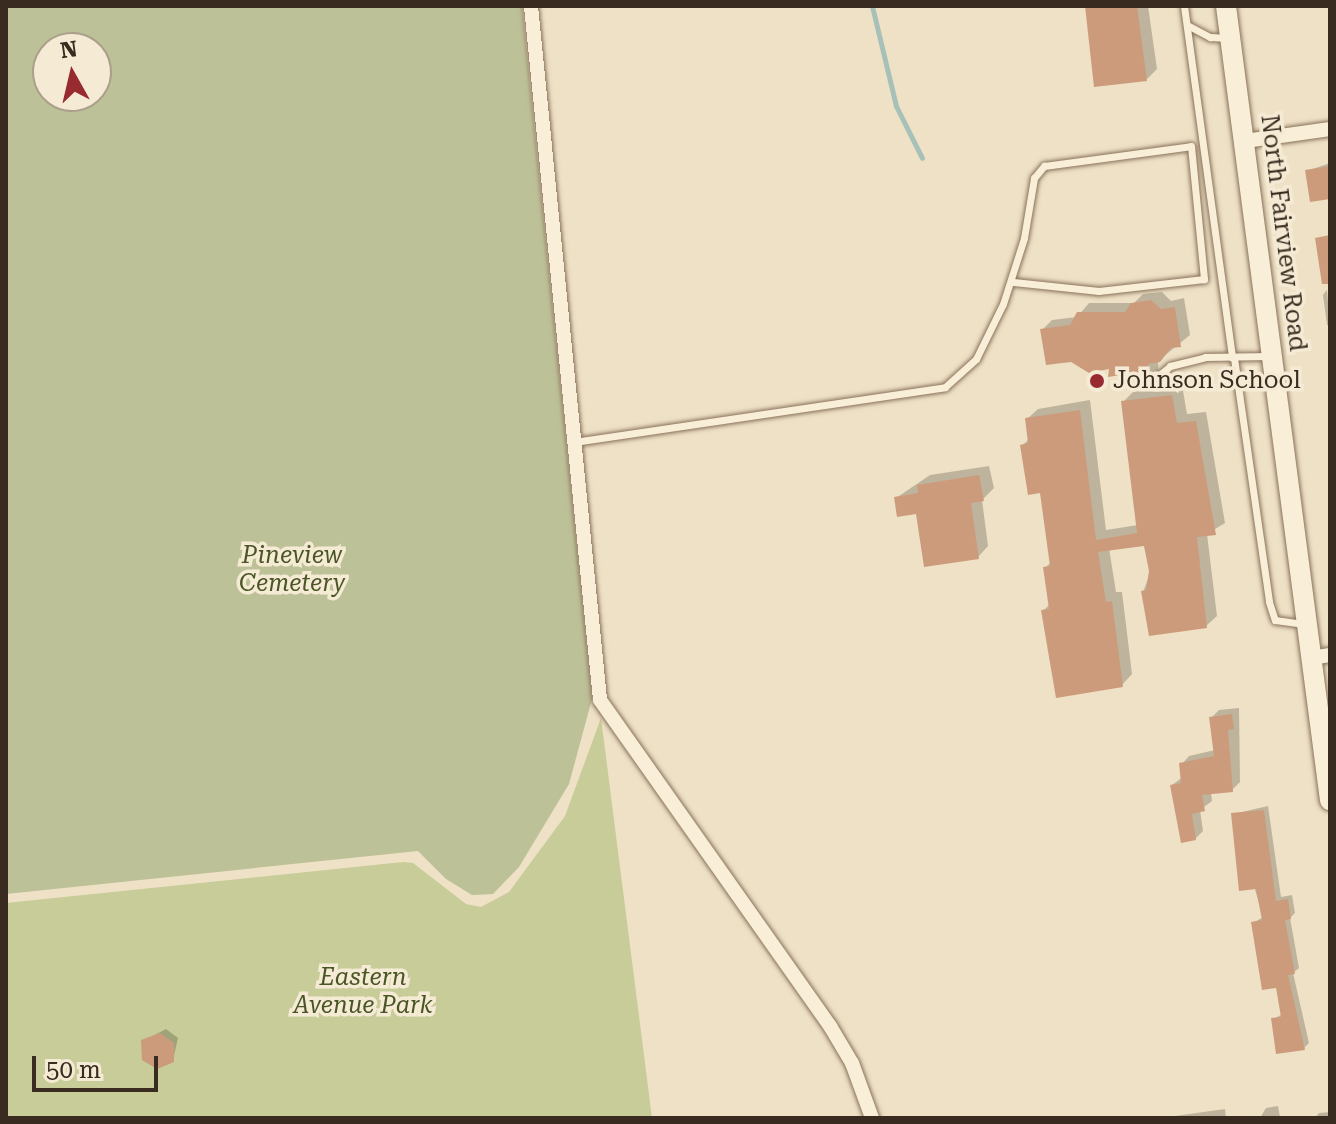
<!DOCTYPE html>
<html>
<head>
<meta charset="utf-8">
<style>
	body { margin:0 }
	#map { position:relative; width:1336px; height:1124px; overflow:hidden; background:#eee1c5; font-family:"Roboto Serif",serif }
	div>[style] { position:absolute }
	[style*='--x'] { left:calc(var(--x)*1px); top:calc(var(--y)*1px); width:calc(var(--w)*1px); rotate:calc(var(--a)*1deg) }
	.green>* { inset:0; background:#c7cc99 }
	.cemetery>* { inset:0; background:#bdc198 }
	.shadow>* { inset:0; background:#0003 }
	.stream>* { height:5px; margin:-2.5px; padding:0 2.5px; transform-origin:2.5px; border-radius:2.5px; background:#a7c1b9 }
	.building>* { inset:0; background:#cc9b7b }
	.roads { filter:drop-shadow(0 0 2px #89725b) drop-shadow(0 0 2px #89725b) }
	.lane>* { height:7px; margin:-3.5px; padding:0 3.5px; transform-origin:3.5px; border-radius:3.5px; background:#f9eed8 }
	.street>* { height:14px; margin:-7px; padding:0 7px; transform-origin:7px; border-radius:7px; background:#f9eed8 }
	.secondary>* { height:20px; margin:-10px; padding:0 10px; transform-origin:10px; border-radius:10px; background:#f9eed8 }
	.dots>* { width:22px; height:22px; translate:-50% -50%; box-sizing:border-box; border:4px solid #f5ebd5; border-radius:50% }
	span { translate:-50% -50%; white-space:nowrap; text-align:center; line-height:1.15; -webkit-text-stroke:7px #f5ebd5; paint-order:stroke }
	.street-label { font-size:24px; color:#392b1f }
	.poi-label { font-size:24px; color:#392b1f }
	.left { translate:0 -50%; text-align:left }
	.park-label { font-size:24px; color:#4a5526; font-style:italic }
	.frame { position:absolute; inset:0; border:8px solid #392b1f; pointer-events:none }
	.north { position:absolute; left:32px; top:32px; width:80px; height:80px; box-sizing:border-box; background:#f5ebd5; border:2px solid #aa9e8c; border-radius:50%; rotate:352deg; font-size:22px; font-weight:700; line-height:32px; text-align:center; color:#392b1f }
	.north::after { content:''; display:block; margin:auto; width:28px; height:36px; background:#982b2f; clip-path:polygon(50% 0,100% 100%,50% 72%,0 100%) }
	.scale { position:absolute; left:32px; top:1056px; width:126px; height:36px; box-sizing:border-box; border:4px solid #392b1f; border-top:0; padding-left:10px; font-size:24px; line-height:28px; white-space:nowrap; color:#392b1f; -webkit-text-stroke:6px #f5ebd5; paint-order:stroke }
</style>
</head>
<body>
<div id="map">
	<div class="green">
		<div style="clip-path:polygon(601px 718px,652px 1118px,6px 1118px,6px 903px,403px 862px,413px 863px,466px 904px,481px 907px,509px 892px,565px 816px)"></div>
	</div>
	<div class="cemetery">
		<div style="clip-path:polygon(evenodd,6px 6px,522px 6px,592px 699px,569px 784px,519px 867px,493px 894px,472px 895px,446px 879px,418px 851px,6px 894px,6px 6px,48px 48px,96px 48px,96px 96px,48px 96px,48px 48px)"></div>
	</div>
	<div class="shadow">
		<div style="clip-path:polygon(1087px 6px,1148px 6px,1157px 69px,1146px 80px)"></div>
		<div style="clip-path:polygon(1330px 163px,1330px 197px,1307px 171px)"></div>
		<div style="clip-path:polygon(1327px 290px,1330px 325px,1327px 325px,1323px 295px)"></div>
		<div style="clip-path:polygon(1162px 292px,1171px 301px,1184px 298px,1190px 335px,1158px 361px,1159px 380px,1150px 389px,1134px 371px,1111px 367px,1042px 330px,1052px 320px,1077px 317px,1089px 303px,1134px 303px,1143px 294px)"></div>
		<div style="clip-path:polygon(1182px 385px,1187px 414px,1206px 412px,1225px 523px,1207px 534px,1217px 616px,1206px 626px,1143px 592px,1151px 571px,1145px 544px,1109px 548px,1116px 592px,1122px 592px,1132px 674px,1122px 685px,1043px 611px,1050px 604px,1045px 568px,1052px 561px,1041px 491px,1022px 446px,1030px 438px,1027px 419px,1038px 409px,1090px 400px,1106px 530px,1138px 525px,1123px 402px,1133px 392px)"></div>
		<div style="clip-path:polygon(989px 466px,994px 488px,982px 500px,988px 546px,978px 557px,896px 498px,930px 475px)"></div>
		<div style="clip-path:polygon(1239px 708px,1240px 782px,1232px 790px,1211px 793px,1212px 801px,1200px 810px,1203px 831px,1195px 839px,1172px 785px,1183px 777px,1182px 764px,1189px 756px,1215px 750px,1211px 718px,1219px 710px)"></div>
		<div style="clip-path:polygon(1268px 806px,1281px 897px,1292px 895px,1295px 913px,1290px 918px,1299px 968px,1293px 973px,1309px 1043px,1304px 1048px,1273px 1019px,1283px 1014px,1278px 985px,1253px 923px,1263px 917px,1233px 814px)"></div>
		<div style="clip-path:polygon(166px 1029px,178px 1038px,173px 1060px,143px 1041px)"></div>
		<div style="clip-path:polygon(1278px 1106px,1280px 1117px,1287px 1118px,1260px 1118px,1266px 1108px)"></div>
		<div style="clip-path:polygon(1225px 1109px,1226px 1118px,1173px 1118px,1175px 1116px)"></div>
		<div style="clip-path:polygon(1330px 1112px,1330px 1118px,1315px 1118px,1319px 1113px)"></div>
	</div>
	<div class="stream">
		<div style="--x:872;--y:6;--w:103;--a:76.5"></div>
		<div style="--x:896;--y:106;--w:58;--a:63.4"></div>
	</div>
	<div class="building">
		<div style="clip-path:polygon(1085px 6px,1137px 6px,1147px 81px,1094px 87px)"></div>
		<div style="clip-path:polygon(1330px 166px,1330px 199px,1310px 202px,1305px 170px)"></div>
		<div style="clip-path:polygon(1330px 235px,1330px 284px,1322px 284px,1315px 238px)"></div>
		<div style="clip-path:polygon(1151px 300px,1161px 309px,1175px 307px,1181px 347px,1171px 348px,1160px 362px,1148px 364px,1150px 391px,1133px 373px,1108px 377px,1109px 369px,1089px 373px,1071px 362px,1046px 365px,1040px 329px,1070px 325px,1077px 312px,1125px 312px,1131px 303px)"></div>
		<div style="clip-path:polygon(1172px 395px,1177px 423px,1196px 421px,1216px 535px,1197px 537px,1207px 628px,1149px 636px,1141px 591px,1146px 590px,1149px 571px,1144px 546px,1098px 552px,1106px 602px,1112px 601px,1123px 687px,1056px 698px,1041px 610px,1049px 609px,1043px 567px,1050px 566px,1040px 493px,1028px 495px,1020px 445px,1028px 443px,1025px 418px,1080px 410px,1096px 540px,1137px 533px,1121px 401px)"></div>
		<div style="clip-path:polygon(979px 475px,984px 501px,971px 503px,979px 559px,924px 567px,916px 514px,897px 517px,894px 497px,918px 493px,917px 485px)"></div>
		<div style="clip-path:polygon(1232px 714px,1234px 729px,1228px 730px,1233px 792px,1202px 795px,1205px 811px,1192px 814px,1196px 840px,1181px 843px,1170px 785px,1181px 783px,1179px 763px,1214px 756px,1209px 717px)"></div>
		<div style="clip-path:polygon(1264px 810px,1276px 901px,1288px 899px,1291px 919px,1285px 920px,1295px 974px,1288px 975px,1305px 1050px,1276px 1054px,1271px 1018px,1281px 1017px,1276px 988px,1262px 990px,1251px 922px,1262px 920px,1256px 889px,1239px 891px,1231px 813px)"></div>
		<div style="clip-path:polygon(160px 1033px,174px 1043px,174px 1062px,157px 1069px,142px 1060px,141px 1040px)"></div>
	</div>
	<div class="roads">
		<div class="lane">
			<div style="--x:1184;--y:6;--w:355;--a:82.2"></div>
			<div style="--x:1189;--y:26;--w:24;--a:28"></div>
			<div style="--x:1210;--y:37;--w:18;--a:3"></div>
			<div style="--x:1234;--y:358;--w:246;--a:81.8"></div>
			<div style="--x:1269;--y:602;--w:19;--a:72"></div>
			<div style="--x:1275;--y:620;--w:28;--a:8"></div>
			<div style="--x:1157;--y:377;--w:17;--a:-40"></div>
			<div style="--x:1170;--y:366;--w:36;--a:-14"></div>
			<div style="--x:1205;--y:357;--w:66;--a:-0.9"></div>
			<div style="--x:574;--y:442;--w:375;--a:-8.4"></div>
			<div style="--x:945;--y:387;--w:42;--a:-42.1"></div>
			<div style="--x:976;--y:359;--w:61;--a:-63.9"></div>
			<div style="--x:1003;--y:304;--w:69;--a:-72.3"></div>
			<div style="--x:1024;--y:238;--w:61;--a:-80.5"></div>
			<div style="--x:1034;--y:178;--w:16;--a:-50"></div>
			<div style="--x:1044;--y:166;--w:148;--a:-7.7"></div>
			<div style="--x:1191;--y:146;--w:134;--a:84.4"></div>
			<div style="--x:1204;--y:279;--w:106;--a:173.5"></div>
			<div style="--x:1099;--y:291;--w:86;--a:-174"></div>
		</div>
		<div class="street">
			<div style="--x:531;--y:6;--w:697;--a:84.32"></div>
			<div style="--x:600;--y:700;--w:399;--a:54.8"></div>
			<div style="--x:830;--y:1026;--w:43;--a:59.3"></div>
			<div style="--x:852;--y:1063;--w:59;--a:70"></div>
			<div style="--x:1245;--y:141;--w:86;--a:-8"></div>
			<div style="--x:1311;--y:658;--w:19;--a:-9"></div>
		</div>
		<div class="secondary">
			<div style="--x:1226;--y:6;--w:801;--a:82.54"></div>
		</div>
	</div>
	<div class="dots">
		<div style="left:1097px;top:381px;background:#982b2f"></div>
	</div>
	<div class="street-label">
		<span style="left:1283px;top:233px;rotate:83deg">North Fairview Road</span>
	</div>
	<div class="poi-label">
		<span class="left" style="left:1113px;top:381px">Johnson School</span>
	</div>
	<div class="park-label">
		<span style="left:292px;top:570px">Pineview<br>Cemetery</span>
		<span style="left:363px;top:992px">Eastern<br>Avenue Park</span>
	</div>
	<div class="frame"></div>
	<div class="north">N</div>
	<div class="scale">50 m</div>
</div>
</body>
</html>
